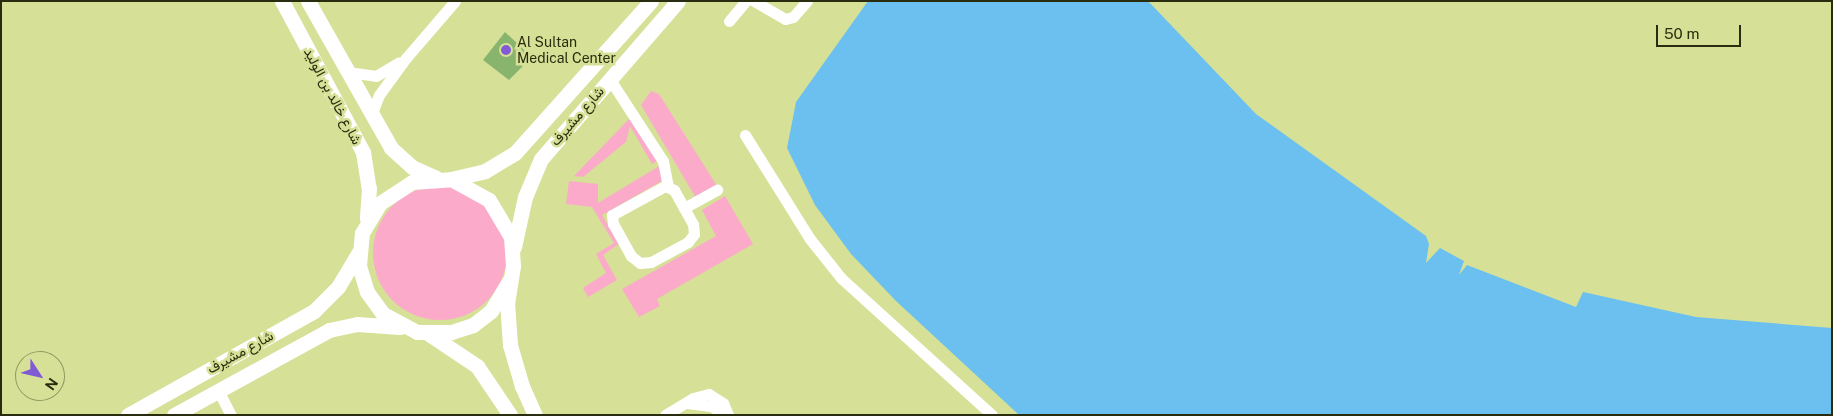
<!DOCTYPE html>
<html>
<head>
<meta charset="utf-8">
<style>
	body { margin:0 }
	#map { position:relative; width:1833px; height:416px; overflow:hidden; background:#d6e096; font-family:"Public Sans",Vazirmatn,sans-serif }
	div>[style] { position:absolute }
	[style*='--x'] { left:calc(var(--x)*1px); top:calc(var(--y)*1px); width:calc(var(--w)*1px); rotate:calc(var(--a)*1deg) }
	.green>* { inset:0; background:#fbaaca }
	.round { border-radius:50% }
	.water>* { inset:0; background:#6bc0ef }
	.building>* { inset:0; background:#88b46e }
	.street>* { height:11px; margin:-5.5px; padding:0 5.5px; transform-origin:5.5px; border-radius:5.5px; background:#fff }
	.secondary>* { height:15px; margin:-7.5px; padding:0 7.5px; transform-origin:7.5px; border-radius:7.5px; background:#fff }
	.dots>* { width:14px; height:14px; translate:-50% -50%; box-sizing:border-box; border:2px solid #d6e096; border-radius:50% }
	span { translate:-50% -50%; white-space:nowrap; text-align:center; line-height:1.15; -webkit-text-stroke:5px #d6e096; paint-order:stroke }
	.poi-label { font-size:14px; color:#292c0e }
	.left { translate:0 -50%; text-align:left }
	.street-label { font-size:14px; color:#292c0e }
	.frame { position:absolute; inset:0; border:2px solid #292c0e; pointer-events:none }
	.north { position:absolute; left:15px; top:351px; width:50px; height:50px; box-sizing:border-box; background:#d6e096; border:1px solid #919860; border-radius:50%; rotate:125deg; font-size:14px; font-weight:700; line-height:20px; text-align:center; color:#292c0e }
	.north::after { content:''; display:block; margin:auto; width:18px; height:22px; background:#815bd5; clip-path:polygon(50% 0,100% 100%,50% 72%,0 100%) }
	.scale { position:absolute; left:1656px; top:25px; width:85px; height:22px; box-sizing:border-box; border:2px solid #292c0e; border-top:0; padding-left:6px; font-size:15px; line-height:18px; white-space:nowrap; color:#292c0e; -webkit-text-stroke:4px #d6e096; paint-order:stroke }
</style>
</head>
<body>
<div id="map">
	<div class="green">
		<div style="clip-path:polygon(651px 91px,659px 94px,719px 189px,696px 198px,641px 105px)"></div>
		<div style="clip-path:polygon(631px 117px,657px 161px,652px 164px,630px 126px,626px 142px,583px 177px,574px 176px)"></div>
		<div style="clip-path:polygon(661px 165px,667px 178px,602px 215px,619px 244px,603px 255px,617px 280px,588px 297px,583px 288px,606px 273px,596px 254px,614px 243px,592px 207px,566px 204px,569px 181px,598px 184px,598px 203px)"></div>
		<div class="round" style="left:373px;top:186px;width:134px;height:134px"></div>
		<div style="clip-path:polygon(725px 196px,753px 244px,657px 299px,660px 306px,639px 317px,622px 289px,716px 236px,702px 210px)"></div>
	</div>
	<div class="water">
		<div style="clip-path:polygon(868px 1px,1148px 1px,1256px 114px,1426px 236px,1429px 244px,1426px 263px,1440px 248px,1464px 261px,1459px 275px,1467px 265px,1576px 307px,1583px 292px,1696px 317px,1832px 328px,1832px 415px,1019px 415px,896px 301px,851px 254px,815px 205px,787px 148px,796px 102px)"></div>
	</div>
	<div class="building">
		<div style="clip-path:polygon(505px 32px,532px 57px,509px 80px,483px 60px)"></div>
	</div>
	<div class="street">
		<div style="--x:754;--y:1;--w:36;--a:30"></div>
		<div style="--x:785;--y:19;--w:8;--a:-14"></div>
		<div style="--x:793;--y:17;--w:21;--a:-49"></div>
		<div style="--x:729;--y:21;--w:26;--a:-50"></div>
		<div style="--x:348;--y:72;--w:28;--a:8"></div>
		<div style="--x:376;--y:76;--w:26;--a:-31"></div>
		<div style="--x:609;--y:78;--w:99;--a:57"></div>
		<div style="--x:663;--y:161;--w:25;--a:79"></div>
		<div style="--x:372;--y:113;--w:19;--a:-69"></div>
		<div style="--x:379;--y:95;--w:46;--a:-53.9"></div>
		<div style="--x:406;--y:58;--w:75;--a:-49.3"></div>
		<div style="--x:745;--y:135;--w:123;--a:58"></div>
		<div style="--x:810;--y:239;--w:50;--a:51.5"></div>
		<div style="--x:841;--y:278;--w:204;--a:42.2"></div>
		<div style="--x:665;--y:186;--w:10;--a:24"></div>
		<div style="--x:674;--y:190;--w:39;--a:61"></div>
		<div style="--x:693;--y:224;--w:10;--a:84"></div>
		<div style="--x:694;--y:234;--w:10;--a:127"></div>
		<div style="--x:688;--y:242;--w:42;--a:151.6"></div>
		<div style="--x:651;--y:262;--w:11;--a:175"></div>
		<div style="--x:640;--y:263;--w:11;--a:-142"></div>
		<div style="--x:631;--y:256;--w:37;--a:-119"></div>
		<div style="--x:613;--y:224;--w:9;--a:-96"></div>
		<div style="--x:612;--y:215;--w:60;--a:-28.7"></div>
		<div style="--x:684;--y:208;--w:38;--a:-29"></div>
		<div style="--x:218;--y:390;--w:28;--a:63"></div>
		<div style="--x:687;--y:403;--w:24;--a:7"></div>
		<div style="--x:711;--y:406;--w:17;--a:33"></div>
		<div style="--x:665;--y:415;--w:33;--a:-31"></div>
		<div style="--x:693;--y:398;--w:16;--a:-14"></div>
		<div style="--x:709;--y:394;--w:17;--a:33"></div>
		<div style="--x:723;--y:403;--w:13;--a:67"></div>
	</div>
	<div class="secondary">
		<div style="--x:282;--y:1;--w:171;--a:61.8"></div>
		<div style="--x:363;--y:152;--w:36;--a:81"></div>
		<div style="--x:369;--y:188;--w:30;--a:94"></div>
		<div style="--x:308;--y:1;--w:169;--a:60.5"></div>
		<div style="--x:391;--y:148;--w:28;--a:42"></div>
		<div style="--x:412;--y:167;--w:27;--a:24"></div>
		<div style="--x:451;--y:179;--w:35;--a:-13"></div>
		<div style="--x:485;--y:171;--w:35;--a:-31"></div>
		<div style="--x:515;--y:153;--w:204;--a:-48.2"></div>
		<div style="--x:514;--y:247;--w:51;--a:-77.6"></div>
		<div style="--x:525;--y:197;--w:41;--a:-67.2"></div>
		<div style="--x:541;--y:159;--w:209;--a:-49.1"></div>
		<div style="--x:509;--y:281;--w:35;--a:121"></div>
		<div style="--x:491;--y:311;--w:23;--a:142"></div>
		<div style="--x:473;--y:325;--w:23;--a:162"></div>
		<div style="--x:451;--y:332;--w:34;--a:180"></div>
		<div style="--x:417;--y:332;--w:38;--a:-152"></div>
		<div style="--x:383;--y:314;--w:27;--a:-126"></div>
		<div style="--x:367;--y:292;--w:27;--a:-107"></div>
		<div style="--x:359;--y:266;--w:33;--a:-85"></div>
		<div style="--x:362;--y:233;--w:35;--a:-59"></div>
		<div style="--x:380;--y:203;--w:38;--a:-33"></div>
		<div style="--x:412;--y:182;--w:39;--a:-4"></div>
		<div style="--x:451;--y:179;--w:43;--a:28.9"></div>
		<div style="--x:489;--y:200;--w:43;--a:59.3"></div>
		<div style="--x:511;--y:237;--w:29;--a:86"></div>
		<div style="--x:513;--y:266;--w:36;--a:99"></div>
		<div style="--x:507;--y:302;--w:43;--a:86"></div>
		<div style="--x:510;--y:345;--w:43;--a:73.7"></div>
		<div style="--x:522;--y:386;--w:32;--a:66"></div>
		<div style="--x:429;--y:334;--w:58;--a:33.7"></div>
		<div style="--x:477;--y:366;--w:59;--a:56"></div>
		<div style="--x:128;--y:415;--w:213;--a:-29.2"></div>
		<div style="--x:314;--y:311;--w:34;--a:-45"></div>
		<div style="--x:338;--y:287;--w:41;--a:-59"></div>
		<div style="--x:174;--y:415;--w:177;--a:-28.7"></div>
		<div style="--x:329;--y:330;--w:29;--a:-12"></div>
		<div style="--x:357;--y:324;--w:43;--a:4"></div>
	</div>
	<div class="dots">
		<div style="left:506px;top:50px;background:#815bd5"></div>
	</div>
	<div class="poi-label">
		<span class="left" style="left:517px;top:50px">Al Sultan<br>Medical Center</span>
	</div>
	<div class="street-label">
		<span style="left:333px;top:96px;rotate:62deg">شارع خالد بن الوليد</span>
		<span style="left:577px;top:116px;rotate:-49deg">شارع مشيرف</span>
		<span style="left:240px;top:352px;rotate:-29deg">شارع مشيرف</span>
	</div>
	<div class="frame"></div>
	<div class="north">N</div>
	<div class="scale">50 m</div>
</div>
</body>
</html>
